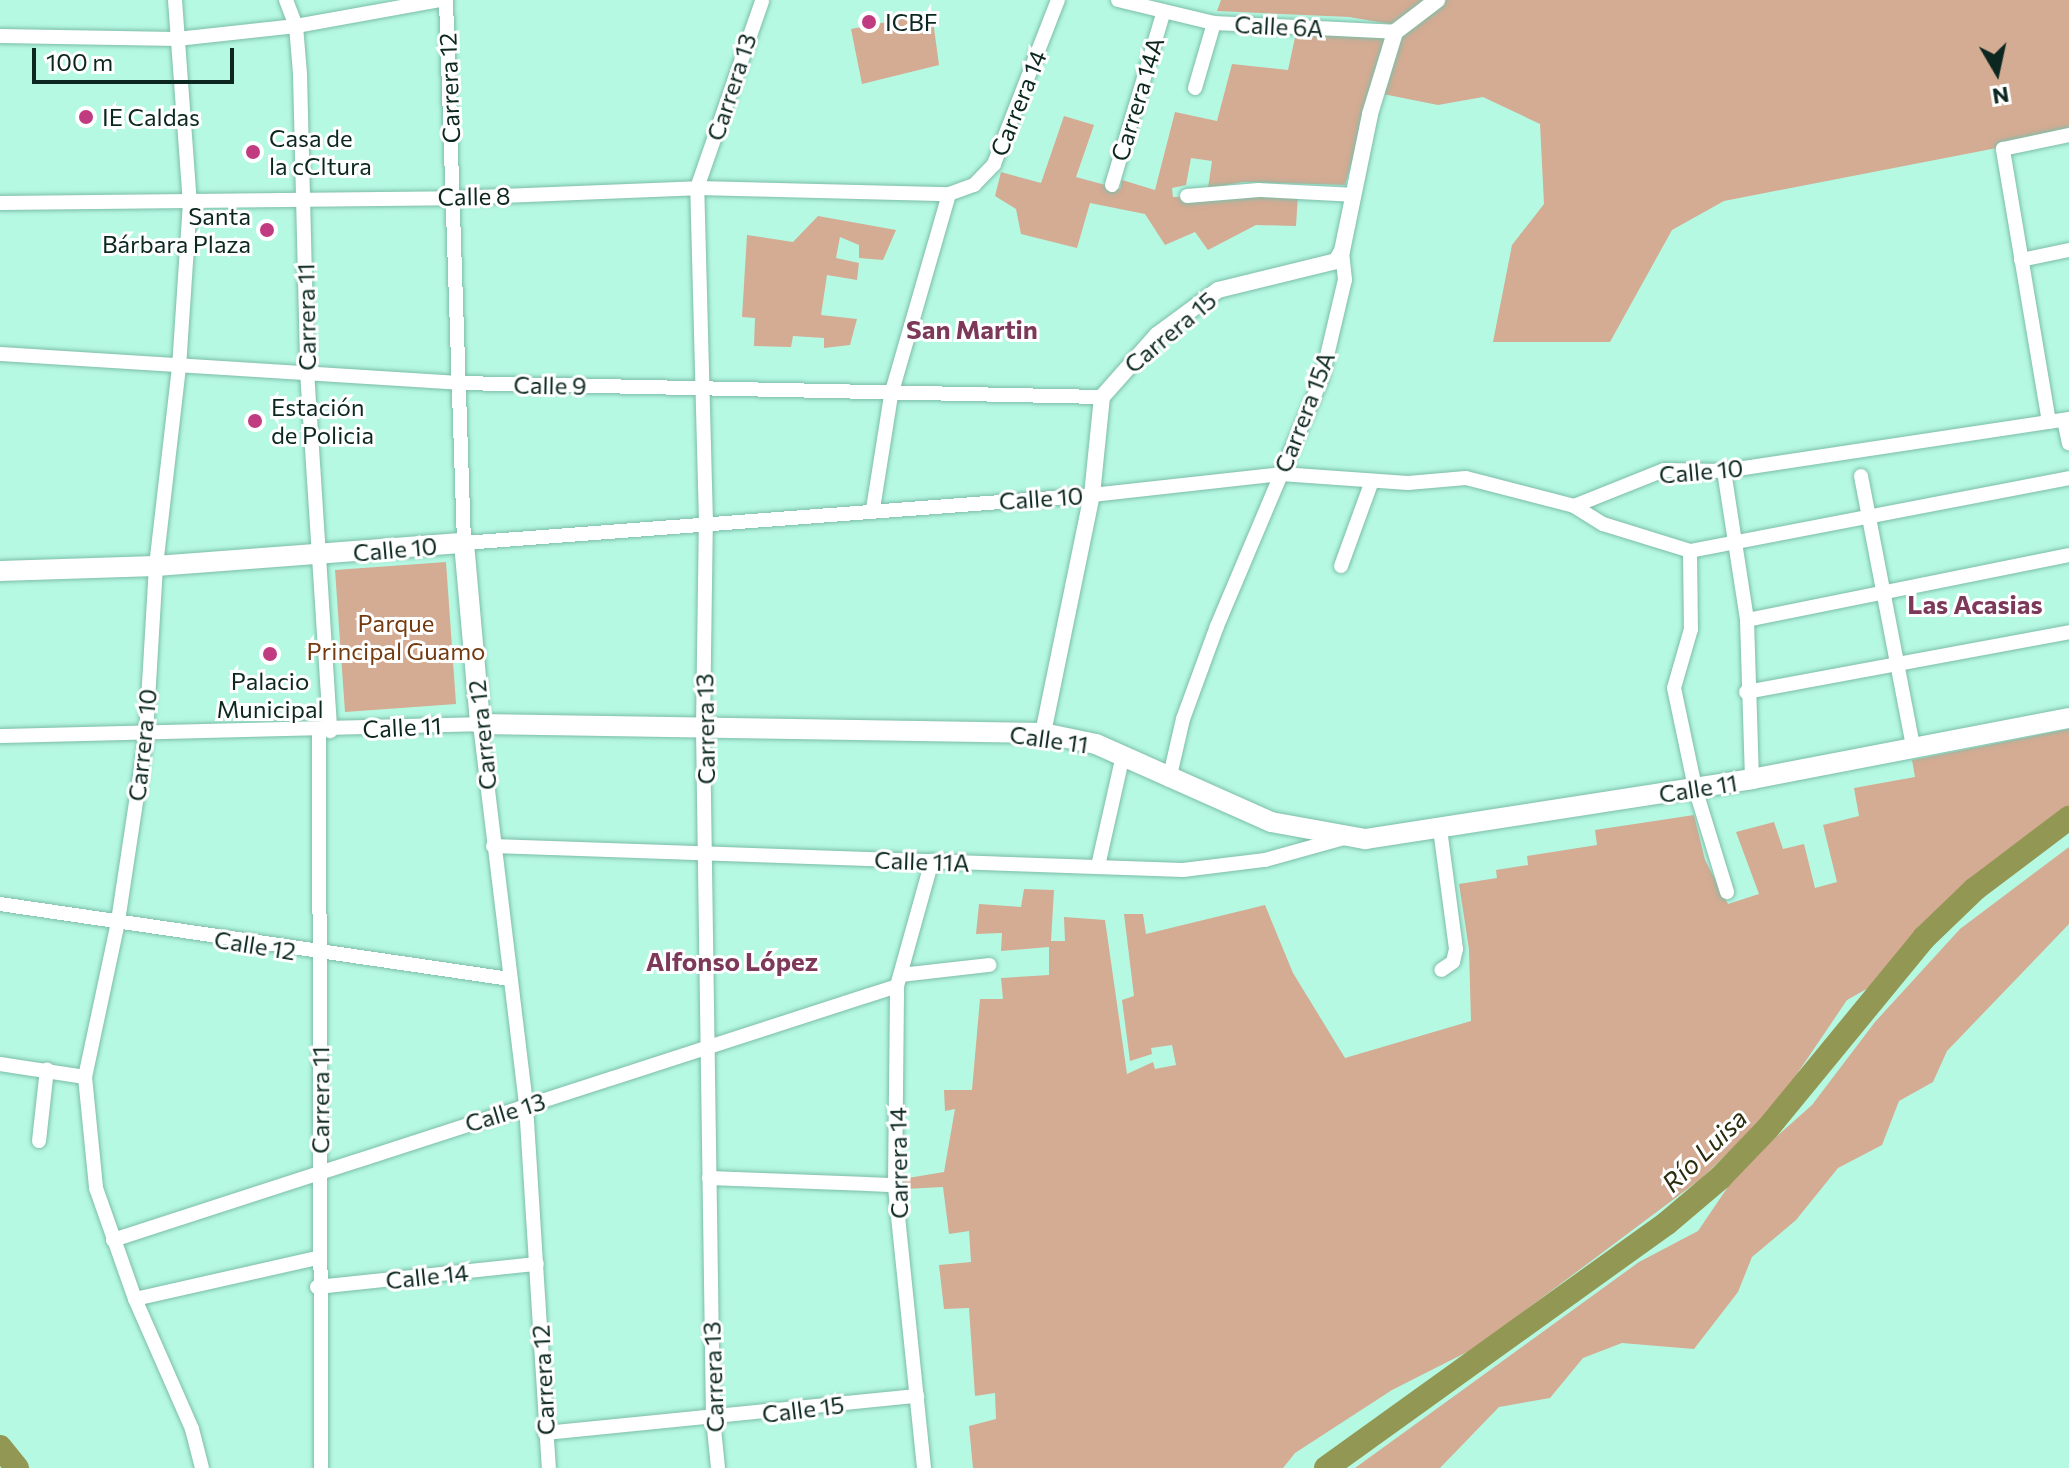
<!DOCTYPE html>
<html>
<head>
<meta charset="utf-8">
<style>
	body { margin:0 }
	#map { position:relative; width:2069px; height:1468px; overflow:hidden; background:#b6f9e3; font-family:Commissioner,sans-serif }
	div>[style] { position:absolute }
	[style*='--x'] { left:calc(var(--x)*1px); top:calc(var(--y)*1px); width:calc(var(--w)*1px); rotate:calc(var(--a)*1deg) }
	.green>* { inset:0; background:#d4ab93 }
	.river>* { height:24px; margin:-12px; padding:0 12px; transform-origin:12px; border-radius:12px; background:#929854 }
	.roads { filter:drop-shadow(0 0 2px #7dbda9) drop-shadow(0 0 2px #7dbda9) }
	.minor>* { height:14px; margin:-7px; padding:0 7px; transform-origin:7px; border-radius:7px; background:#fff }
	.tertiary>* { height:16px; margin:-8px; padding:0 8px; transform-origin:8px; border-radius:8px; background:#fff }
	.secondary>* { height:20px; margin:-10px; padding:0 10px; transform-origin:10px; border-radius:10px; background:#fff }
	.dots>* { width:22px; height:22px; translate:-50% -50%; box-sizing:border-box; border:4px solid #fff; border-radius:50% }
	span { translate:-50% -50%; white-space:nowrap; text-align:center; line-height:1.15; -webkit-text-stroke:6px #fff; paint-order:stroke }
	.poi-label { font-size:24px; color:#0c2720 }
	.left { translate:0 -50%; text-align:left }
	.right { translate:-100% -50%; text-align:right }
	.street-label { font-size:24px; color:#0c2720 }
	.park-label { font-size:24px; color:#733a0f }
	.neighbourhood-label { font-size:26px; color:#7c3959; font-weight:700 }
	.water-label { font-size:26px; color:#2a2c0e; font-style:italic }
	.north { position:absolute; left:1957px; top:32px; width:80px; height:80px; -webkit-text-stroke:6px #fff; paint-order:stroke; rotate:171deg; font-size:22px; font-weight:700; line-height:32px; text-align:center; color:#0c2720 }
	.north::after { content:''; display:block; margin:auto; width:28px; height:36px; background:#0c2720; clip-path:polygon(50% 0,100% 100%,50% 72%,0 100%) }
	.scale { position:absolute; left:32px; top:48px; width:202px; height:36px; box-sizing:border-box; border:4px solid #0c2720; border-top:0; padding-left:10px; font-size:24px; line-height:28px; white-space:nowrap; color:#0c2720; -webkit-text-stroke:6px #fff; paint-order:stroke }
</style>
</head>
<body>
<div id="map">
	<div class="green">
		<div style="clip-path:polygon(1221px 0,1426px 0,1395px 25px,1349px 17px,1217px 11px)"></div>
		<div style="clip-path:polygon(1444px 0,2069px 0,2069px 134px,1724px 201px,1672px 230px,1610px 342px,1493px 342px,1512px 245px,1544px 204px,1540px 124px,1483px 97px,1438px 105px,1383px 94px,1404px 30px)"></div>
		<div style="clip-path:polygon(932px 13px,939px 65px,862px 84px,851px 29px)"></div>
		<div style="clip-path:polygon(1296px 33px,1389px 37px,1345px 185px,1244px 182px,1208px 188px,1212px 161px,1191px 158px,1186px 185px,1172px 188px,1173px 197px,1298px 195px,1296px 226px,1256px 225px,1208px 250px,1195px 232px,1165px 245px,1145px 214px,1090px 203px,1077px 248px,1021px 234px,1016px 209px,995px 196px,1001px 172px,1041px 183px,1064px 116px,1094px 125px,1076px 177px,1120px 189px,1122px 180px,1155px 190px,1175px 112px,1217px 121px,1232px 64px,1288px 70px)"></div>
		<div style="clip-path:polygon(818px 216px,896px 230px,883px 260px,859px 258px,859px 245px,840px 237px,836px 258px,859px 263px,857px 280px,827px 275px,821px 315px,857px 319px,850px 345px,824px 348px,824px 338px,793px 336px,791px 347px,754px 346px,755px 318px,742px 317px,747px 235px,793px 242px)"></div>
		<div style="clip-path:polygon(446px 562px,456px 704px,345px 712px,335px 570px)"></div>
		<div style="clip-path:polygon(2069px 729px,2069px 810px,1974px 881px,1872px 986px,1847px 1000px,1774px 1108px,1702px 1178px,1475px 1348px,1392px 1390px,1295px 1453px,1283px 1468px,973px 1468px,969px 1426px,996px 1419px,995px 1393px,975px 1396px,969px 1308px,944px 1309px,939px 1265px,971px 1262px,969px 1231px,949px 1234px,943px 1187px,904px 1189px,902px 1179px,944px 1172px,955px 1109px,945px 1111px,944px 1090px,972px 1090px,980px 999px,1003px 999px,1001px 978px,1049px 975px,1049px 947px,1001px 951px,1002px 933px,976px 934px,979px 904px,1021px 907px,1024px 889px,1054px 890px,1051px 941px,1065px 941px,1064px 917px,1105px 920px,1127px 1074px,1153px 1062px,1155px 1069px,1176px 1065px,1172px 1045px,1151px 1048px,1152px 1054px,1130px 1061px,1122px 1000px,1134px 996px,1124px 914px,1143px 914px,1146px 934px,1265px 905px,1293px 973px,1345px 1058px,1471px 1021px,1469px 949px,1459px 884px,1497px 878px,1496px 870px,1528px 865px,1527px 856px,1597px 845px,1595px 830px,1694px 815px,1705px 860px,1728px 904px,1759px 894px,1736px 832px,1774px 822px,1783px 849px,1804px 844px,1815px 888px,1837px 882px,1823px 825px,1859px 816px,1854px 788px,1915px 777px,1912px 760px)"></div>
		<div style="clip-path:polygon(2069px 847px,2069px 924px,1947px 1051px,1933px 1082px,1899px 1101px,1882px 1145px,1838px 1168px,1796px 1220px,1752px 1257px,1738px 1292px,1694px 1349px,1622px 1343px,1583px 1358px,1550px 1398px,1499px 1407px,1440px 1468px,1355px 1468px,1639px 1262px,1698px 1231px,1740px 1169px,1812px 1105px,1875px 1022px,1960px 929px)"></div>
	</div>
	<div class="river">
		<div style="--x:0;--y:1447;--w:27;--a:51"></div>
		<div style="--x:1326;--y:1468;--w:420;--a:-35.7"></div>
		<div style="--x:1667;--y:1223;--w:70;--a:-40.3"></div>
		<div style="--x:1720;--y:1178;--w:69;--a:-46.2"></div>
		<div style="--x:1768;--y:1128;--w:246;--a:-50.6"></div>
		<div style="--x:1924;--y:938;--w:71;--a:-43.9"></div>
		<div style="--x:1975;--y:889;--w:118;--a:-37.1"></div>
	</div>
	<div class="roads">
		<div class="minor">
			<div style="--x:175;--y:0;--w:203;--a:85.8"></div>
			<div style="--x:190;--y:202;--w:165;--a:93.8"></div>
			<div style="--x:179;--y:367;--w:200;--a:96.6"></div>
			<div style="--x:156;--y:566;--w:170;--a:93.4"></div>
			<div style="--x:146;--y:736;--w:188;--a:98.6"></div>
			<div style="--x:118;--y:922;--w:158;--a:102"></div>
			<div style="--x:85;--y:1077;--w:112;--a:84.3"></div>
			<div style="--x:96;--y:1188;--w:118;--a:70.6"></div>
			<div style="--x:135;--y:1299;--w:142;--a:66.3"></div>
			<div style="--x:192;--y:1429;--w:40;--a:75.6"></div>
			<div style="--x:286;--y:0;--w:28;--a:69"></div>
			<div style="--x:296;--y:26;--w:48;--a:85.2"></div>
			<div style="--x:300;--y:74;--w:297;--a:88.6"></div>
			<div style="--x:307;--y:371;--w:361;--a:86.3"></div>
			<div style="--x:446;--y:0;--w:543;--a:88.1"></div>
			<div style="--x:464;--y:543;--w:630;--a:-4.37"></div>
			<div style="--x:1092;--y:495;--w:190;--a:-6.3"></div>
			<div style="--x:1281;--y:474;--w:127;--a:4.1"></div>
			<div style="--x:1408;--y:483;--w:58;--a:-4.9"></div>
			<div style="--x:1466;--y:478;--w:112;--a:14.5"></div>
			<div style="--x:1574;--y:506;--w:97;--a:-21.8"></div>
			<div style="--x:1664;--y:470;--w:60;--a:1"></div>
			<div style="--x:1724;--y:471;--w:349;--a:-8.6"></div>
			<div style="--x:1118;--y:0;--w:99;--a:13.5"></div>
			<div style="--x:1214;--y:23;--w:181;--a:2.8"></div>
			<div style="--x:0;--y:36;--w:177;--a:1"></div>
			<div style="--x:177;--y:39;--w:120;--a:-6.2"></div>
			<div style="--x:296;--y:26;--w:146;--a:-10.2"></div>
			<div style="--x:1195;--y:88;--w:68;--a:-73.7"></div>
			<div style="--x:1112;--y:185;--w:178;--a:-73.4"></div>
			<div style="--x:1187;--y:196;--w:72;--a:-4.8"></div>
			<div style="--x:1259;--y:190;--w:95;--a:3"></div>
			<div style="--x:0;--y:203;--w:452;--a:-0.6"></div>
			<div style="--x:452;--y:198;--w:245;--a:-2.3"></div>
			<div style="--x:697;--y:188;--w:252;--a:1.4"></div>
			<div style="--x:2021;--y:260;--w:49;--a:-11.8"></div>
			<div style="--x:0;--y:354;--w:461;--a:3.6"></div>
			<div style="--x:460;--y:383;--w:642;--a:1.25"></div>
			<div style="--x:2064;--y:420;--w:24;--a:78"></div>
			<div style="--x:2049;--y:422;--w:277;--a:-99.6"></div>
			<div style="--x:2003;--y:149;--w:67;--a:-12"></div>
			<div style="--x:1724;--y:471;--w:151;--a:81.2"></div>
			<div style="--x:1747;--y:620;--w:159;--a:88.2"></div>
			<div style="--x:1861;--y:476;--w:279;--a:79.1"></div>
			<div style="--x:1574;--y:506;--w:34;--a:32"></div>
			<div style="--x:1603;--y:524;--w:91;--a:17.2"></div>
			<div style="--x:1690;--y:551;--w:386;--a:-10.9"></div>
			<div style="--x:873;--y:509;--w:115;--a:-81"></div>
			<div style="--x:891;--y:395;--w:209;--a:-73.9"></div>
			<div style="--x:949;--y:194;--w:27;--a:-20"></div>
			<div style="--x:974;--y:185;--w:29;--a:-46"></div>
			<div style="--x:994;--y:164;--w:176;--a:-68.7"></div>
			<div style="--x:1690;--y:551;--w:78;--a:89.3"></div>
			<div style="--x:1691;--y:629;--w:61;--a:106.1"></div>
			<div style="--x:1674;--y:688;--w:102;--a:78.1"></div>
			<div style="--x:1695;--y:788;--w:109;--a:72.9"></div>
			<div style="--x:1341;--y:566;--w:90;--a:-70"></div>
			<div style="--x:1747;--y:620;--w:328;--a:-11.4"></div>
			<div style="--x:1746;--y:692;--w:329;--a:-10.5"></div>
			<div style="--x:319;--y:731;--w:737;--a:89.84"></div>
			<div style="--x:0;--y:736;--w:480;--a:-1.4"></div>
			<div style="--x:480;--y:724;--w:384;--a:83.1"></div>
			<div style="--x:526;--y:1105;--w:364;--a:86.4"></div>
			<div style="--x:1169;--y:780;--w:63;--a:-77.1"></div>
			<div style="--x:1183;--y:719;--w:99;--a:-69.9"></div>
			<div style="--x:1217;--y:626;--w:270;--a:-67.1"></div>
			<div style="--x:1322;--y:377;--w:100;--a:-76.7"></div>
			<div style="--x:1345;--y:280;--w:29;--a:-96"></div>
			<div style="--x:1440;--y:829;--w:121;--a:82.4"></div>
			<div style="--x:1456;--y:949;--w:13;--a:103"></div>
			<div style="--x:1453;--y:962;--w:14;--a:146"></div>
			<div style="--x:493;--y:846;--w:690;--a:1.99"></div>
			<div style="--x:1183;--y:870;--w:83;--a:-7"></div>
			<div style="--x:1265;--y:860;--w:82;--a:-15.6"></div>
			<div style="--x:1098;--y:866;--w:114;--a:-77.3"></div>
			<div style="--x:0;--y:904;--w:515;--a:8.37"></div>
			<div style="--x:901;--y:975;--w:89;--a:-6.5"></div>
			<div style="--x:0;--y:1064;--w:86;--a:8.7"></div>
			<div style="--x:39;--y:1141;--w:72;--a:-83.7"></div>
			<div style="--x:709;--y:1178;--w:186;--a:2.2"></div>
			<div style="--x:113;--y:1240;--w:824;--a:-17.95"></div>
			<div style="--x:317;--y:1287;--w:221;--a:-6"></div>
			<div style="--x:135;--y:1299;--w:187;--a:-12.7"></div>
			<div style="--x:545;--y:1433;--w:374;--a:-5.7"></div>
			<div style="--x:718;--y:1468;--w:49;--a:-95.8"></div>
			<div style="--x:713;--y:1419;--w:692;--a:-90.83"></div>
			<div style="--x:703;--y:727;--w:204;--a:-89.2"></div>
			<div style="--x:706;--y:523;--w:335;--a:-91.5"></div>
			<div style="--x:697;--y:188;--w:198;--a:-70.8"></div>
			<div style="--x:924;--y:1468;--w:284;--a:-95.9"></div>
			<div style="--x:895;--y:1185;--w:199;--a:-89.4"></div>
			<div style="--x:897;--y:986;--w:130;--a:-74.4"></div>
		</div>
		<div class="tertiary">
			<div style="--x:1043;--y:733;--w:243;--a:-78.4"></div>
			<div style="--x:1092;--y:495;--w:99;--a:-84.2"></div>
			<div style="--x:1102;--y:397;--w:83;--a:-48.4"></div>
			<div style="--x:1157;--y:335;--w:76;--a:-36.4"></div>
			<div style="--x:1218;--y:290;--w:122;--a:-13.8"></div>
			<div style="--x:1336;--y:261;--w:12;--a:-59"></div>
			<div style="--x:1342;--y:251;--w:140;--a:-78.4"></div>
			<div style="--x:1370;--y:114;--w:86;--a:-73"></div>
			<div style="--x:1395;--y:32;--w:53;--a:-37.3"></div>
		</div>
		<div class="secondary">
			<div style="--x:0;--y:571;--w:156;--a:-1.8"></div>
			<div style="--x:156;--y:566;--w:309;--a:-4.3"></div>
			<div style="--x:464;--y:543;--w:182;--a:84.9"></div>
			<div style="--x:480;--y:724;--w:563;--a:0.92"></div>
			<div style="--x:1043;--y:733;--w:54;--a:11.7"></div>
			<div style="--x:1096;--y:744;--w:192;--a:24"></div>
			<div style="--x:1271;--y:822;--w:96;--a:10.3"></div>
			<div style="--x:1365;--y:839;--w:392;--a:-8.8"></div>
			<div style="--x:1752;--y:779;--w:323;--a:-10.9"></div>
		</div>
	</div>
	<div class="dots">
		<div style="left:869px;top:22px;background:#c03b80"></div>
		<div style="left:86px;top:117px;background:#c03b80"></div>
		<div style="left:253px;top:152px;background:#c03b80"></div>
		<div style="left:267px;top:230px;background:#c03b80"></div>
		<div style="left:255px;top:421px;background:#c03b80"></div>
		<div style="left:270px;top:654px;background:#c03b80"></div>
	</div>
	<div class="poi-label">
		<span class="left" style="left:885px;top:22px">ICBF</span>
		<span class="left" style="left:102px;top:117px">IE Caldas</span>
		<span class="left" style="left:269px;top:152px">Casa de<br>la cCltura</span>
		<span class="right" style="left:251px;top:230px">Santa<br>Bárbara Plaza</span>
		<span class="left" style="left:271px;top:421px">Estación<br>de Policia</span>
		<span style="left:270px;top:695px">Palacio<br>Municipal</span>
	</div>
	<div class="street-label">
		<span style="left:1279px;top:26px;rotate:3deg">Calle 6A</span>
		<span style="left:731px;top:87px;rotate:-72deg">Carrera 13</span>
		<span style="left:449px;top:88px;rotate:-92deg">Carrera 12</span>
		<span style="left:1137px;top:99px;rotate:-73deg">Carrera 14A</span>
		<span style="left:1018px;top:103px;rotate:-68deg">Carrera 14</span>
		<span style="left:474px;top:196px;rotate:-1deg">Calle 8</span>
		<span style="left:306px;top:317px;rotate:-91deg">Carrera 11</span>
		<span style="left:1170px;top:332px;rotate:-40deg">Carrera 15</span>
		<span style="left:550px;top:385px;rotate:1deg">Calle 9</span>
		<span style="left:1304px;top:412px;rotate:-69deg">Carrera 15A</span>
		<span style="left:1701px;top:471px;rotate:-5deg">Calle 10</span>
		<span style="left:1041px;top:498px;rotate:-4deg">Calle 10</span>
		<span style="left:395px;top:549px;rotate:-5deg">Calle 10</span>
		<span style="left:402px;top:727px;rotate:-3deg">Calle 11</span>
		<span style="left:705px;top:729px;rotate:-91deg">Carrera 13</span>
		<span style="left:482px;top:735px;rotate:-96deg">Carrera 12</span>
		<span style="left:1049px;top:739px;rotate:8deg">Calle 11</span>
		<span style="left:142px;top:745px;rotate:-84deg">Carrera 10</span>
		<span style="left:1698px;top:788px;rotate:-9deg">Calle 11</span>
		<span style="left:922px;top:861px;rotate:2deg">Calle 11A</span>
		<span style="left:255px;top:945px;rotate:9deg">Calle 12</span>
		<span style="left:320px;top:1100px;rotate:-90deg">Carrera 11</span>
		<span style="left:505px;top:1112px;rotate:-17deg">Calle 13</span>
		<span style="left:898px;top:1163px;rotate:-91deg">Carrera 14</span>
		<span style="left:427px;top:1276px;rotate:-6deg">Calle 14</span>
		<span style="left:713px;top:1377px;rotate:-92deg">Carrera 13</span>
		<span style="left:543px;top:1380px;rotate:-93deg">Carrera 12</span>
		<span style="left:803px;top:1409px;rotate:-7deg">Calle 15</span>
	</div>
	<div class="park-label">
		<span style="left:396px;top:637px">Parque<br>Principal Guamo</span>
	</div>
	<div class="neighbourhood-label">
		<span style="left:972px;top:329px">San Martin</span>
		<span style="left:1975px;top:604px">Las Acasias</span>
		<span style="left:732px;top:961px">Alfonso López</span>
	</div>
	<div class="water-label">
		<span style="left:1704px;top:1150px;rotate:-44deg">Río Luisa</span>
	</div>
	<div class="north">N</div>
	<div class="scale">100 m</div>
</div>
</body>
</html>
